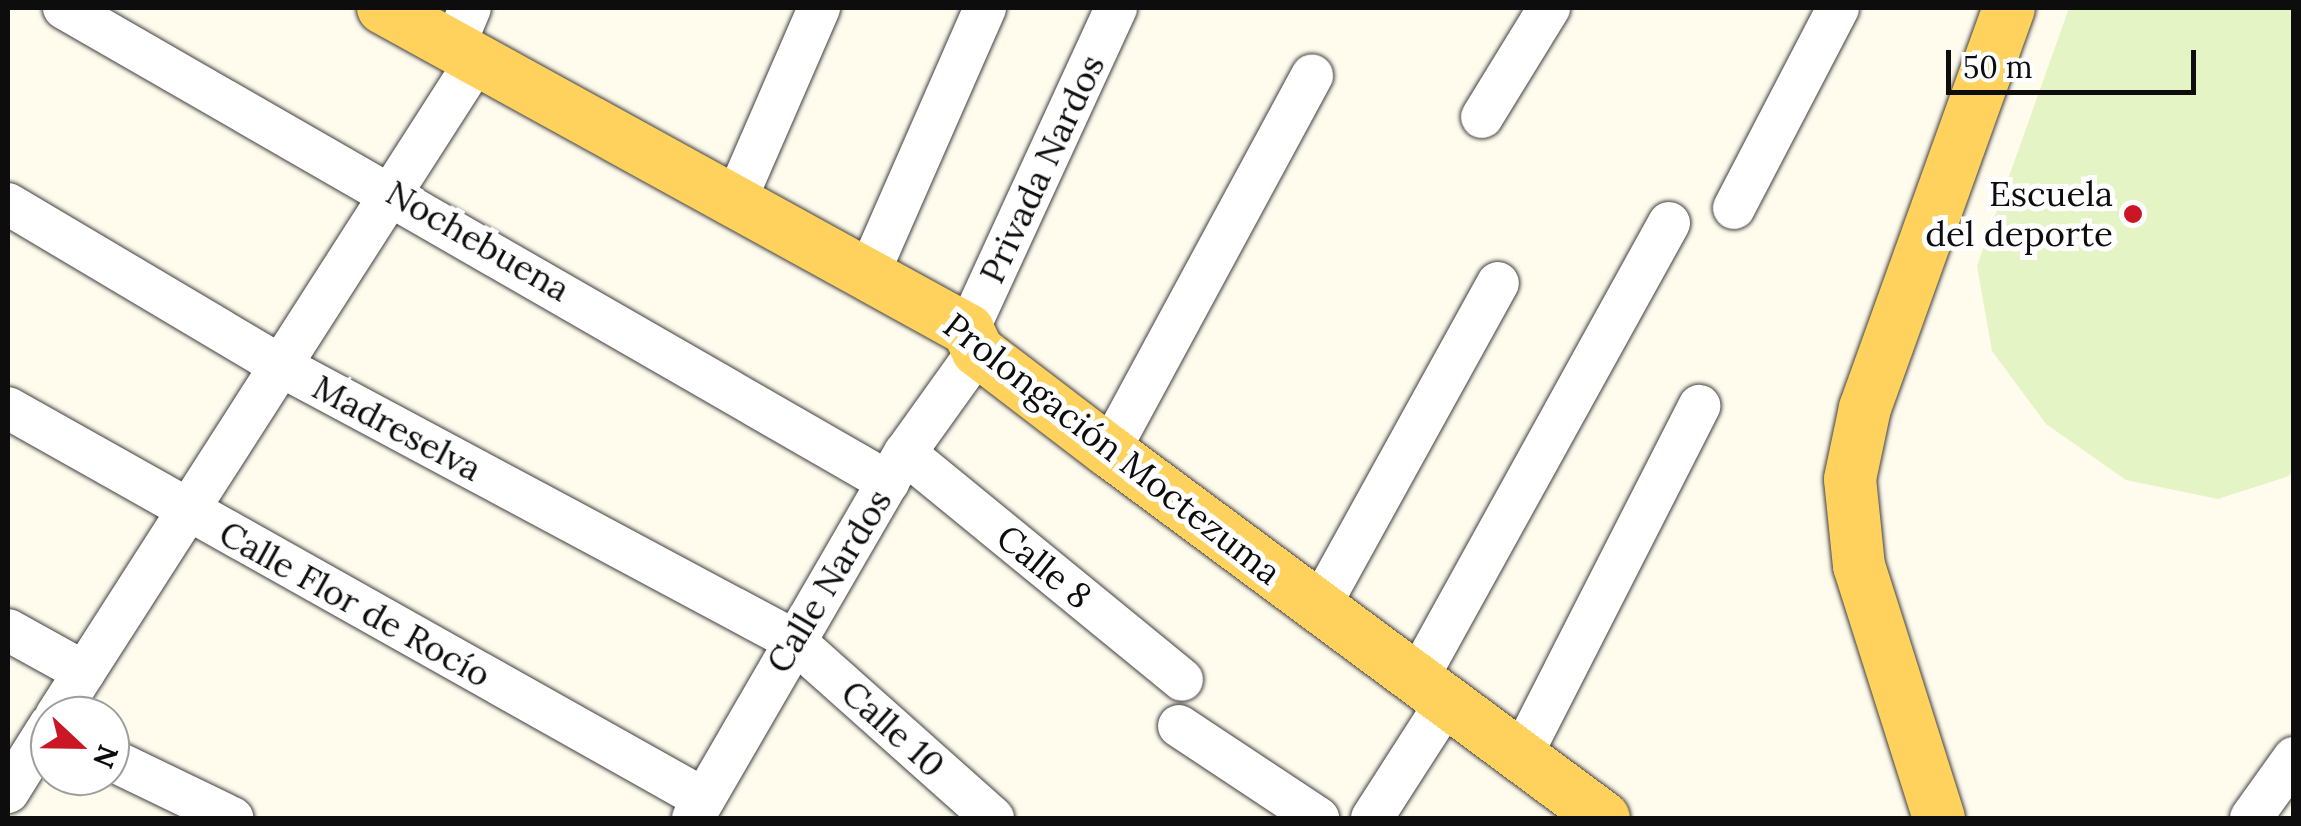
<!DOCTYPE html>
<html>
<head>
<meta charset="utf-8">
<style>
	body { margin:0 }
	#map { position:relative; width:2301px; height:826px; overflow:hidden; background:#fffbed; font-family:Lora,serif }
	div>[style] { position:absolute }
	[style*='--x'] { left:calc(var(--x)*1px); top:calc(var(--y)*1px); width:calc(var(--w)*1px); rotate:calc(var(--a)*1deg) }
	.pitch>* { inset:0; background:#e5f4c5 }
	.roads { filter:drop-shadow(0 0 2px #404040) drop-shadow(0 0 2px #404040) }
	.minor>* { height:42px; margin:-21px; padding:0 21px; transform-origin:21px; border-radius:21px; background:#fff }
	.major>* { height:52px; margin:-26px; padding:0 26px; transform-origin:26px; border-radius:26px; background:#ffd25d }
	.dots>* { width:28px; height:28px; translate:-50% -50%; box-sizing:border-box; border:5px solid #fff; border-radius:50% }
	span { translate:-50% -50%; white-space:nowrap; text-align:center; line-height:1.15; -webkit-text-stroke:10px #fff; paint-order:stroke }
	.street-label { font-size:35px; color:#0d0d0d }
	.poi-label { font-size:35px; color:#0d0d0d }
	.right { translate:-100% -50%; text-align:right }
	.frame { position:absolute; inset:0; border:10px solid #0d0d0d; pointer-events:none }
	.north { position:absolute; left:30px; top:696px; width:100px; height:100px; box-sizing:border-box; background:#fff; border:2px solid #9e9e9e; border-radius:50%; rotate:112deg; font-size:28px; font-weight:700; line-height:40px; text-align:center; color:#0d0d0d }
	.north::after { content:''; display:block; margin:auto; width:35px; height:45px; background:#cb1725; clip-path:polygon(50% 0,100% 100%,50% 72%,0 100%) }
	.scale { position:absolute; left:1946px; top:50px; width:250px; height:45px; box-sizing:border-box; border:5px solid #0d0d0d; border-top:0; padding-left:12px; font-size:30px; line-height:35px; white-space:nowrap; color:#0d0d0d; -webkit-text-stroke:8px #fff; paint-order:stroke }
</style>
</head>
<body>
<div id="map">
	<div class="pitch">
		<div style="clip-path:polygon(2069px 8px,2293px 8px,2294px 472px,2286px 477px,2218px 499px,2126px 480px,2046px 424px,1992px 351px,1977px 266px)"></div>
	</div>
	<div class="roads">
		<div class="minor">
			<div style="--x:64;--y:8;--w:951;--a:29.91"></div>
			<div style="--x:453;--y:48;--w:43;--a:-67"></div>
			<div style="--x:1482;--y:117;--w:128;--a:-58.4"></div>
			<div style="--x:8;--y:204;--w:317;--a:30.7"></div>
			<div style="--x:281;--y:366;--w:581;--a:28.15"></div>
			<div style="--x:793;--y:640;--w:268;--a:41.7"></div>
			<div style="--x:733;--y:206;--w:216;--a:-66.5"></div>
			<div style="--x:1734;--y:208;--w:225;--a:-62.5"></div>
			<div style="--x:867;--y:277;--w:294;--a:-66.3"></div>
			<div style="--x:968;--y:330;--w:354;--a:-65.3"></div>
			<div style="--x:8;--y:408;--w:798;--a:29.33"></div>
			<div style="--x:1109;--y:451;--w:427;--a:-61.6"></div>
			<div style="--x:905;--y:453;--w:358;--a:39.3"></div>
			<div style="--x:1319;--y:607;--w:370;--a:-61.1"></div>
			<div style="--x:8;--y:630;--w:87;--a:28.9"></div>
			<div style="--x:1417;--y:679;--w:521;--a:-61.07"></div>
			<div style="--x:56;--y:716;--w:778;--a:-57.33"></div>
			<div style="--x:1179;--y:726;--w:167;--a:33.5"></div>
			<div style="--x:1521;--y:756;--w:393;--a:-63"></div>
			<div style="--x:110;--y:759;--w:136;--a:25.8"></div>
			<div style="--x:8;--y:792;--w:79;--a:-57.9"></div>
			<div style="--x:693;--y:818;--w:422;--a:-59.9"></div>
			<div style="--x:905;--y:453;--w:125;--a:-54.4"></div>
			<div style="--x:1372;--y:818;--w:139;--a:-57.3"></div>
			<div style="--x:2251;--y:818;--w:74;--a:-54.4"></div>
		</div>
		<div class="major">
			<div style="--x:383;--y:8;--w:668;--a:28.83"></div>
			<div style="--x:968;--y:330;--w:23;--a:65"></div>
			<div style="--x:978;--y:351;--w:165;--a:37.4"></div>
			<div style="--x:1109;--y:451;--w:616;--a:36.55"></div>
			<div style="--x:1939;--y:818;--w:264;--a:-107.6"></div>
			<div style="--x:1859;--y:566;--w:87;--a:-95.9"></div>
			<div style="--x:1850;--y:479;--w:73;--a:-78.1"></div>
			<div style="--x:1865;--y:408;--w:425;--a:-70.2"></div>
		</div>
	</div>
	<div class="dots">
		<div style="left:2133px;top:214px;background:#cb1725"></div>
	</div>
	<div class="street-label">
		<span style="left:1042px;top:169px;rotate:-65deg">Privada Nardos</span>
		<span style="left:478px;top:241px;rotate:30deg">Nochebuena</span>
		<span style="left:397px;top:428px;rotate:28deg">Madreselva</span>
		<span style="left:1112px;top:449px;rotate:38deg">Prolongación Moctezuma</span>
		<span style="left:1044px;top:567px;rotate:39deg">Calle 8</span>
		<span style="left:829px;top:581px;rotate:-59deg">Calle Nardos</span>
		<span style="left:355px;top:604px;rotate:29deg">Calle Flor de Rocío</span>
		<span style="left:893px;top:729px;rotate:42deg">Calle 10</span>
	</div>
	<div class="poi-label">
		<span class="right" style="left:2113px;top:214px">Escuela<br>del deporte</span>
	</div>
	<div class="frame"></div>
	<div class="north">N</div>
	<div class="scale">50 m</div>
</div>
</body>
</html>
